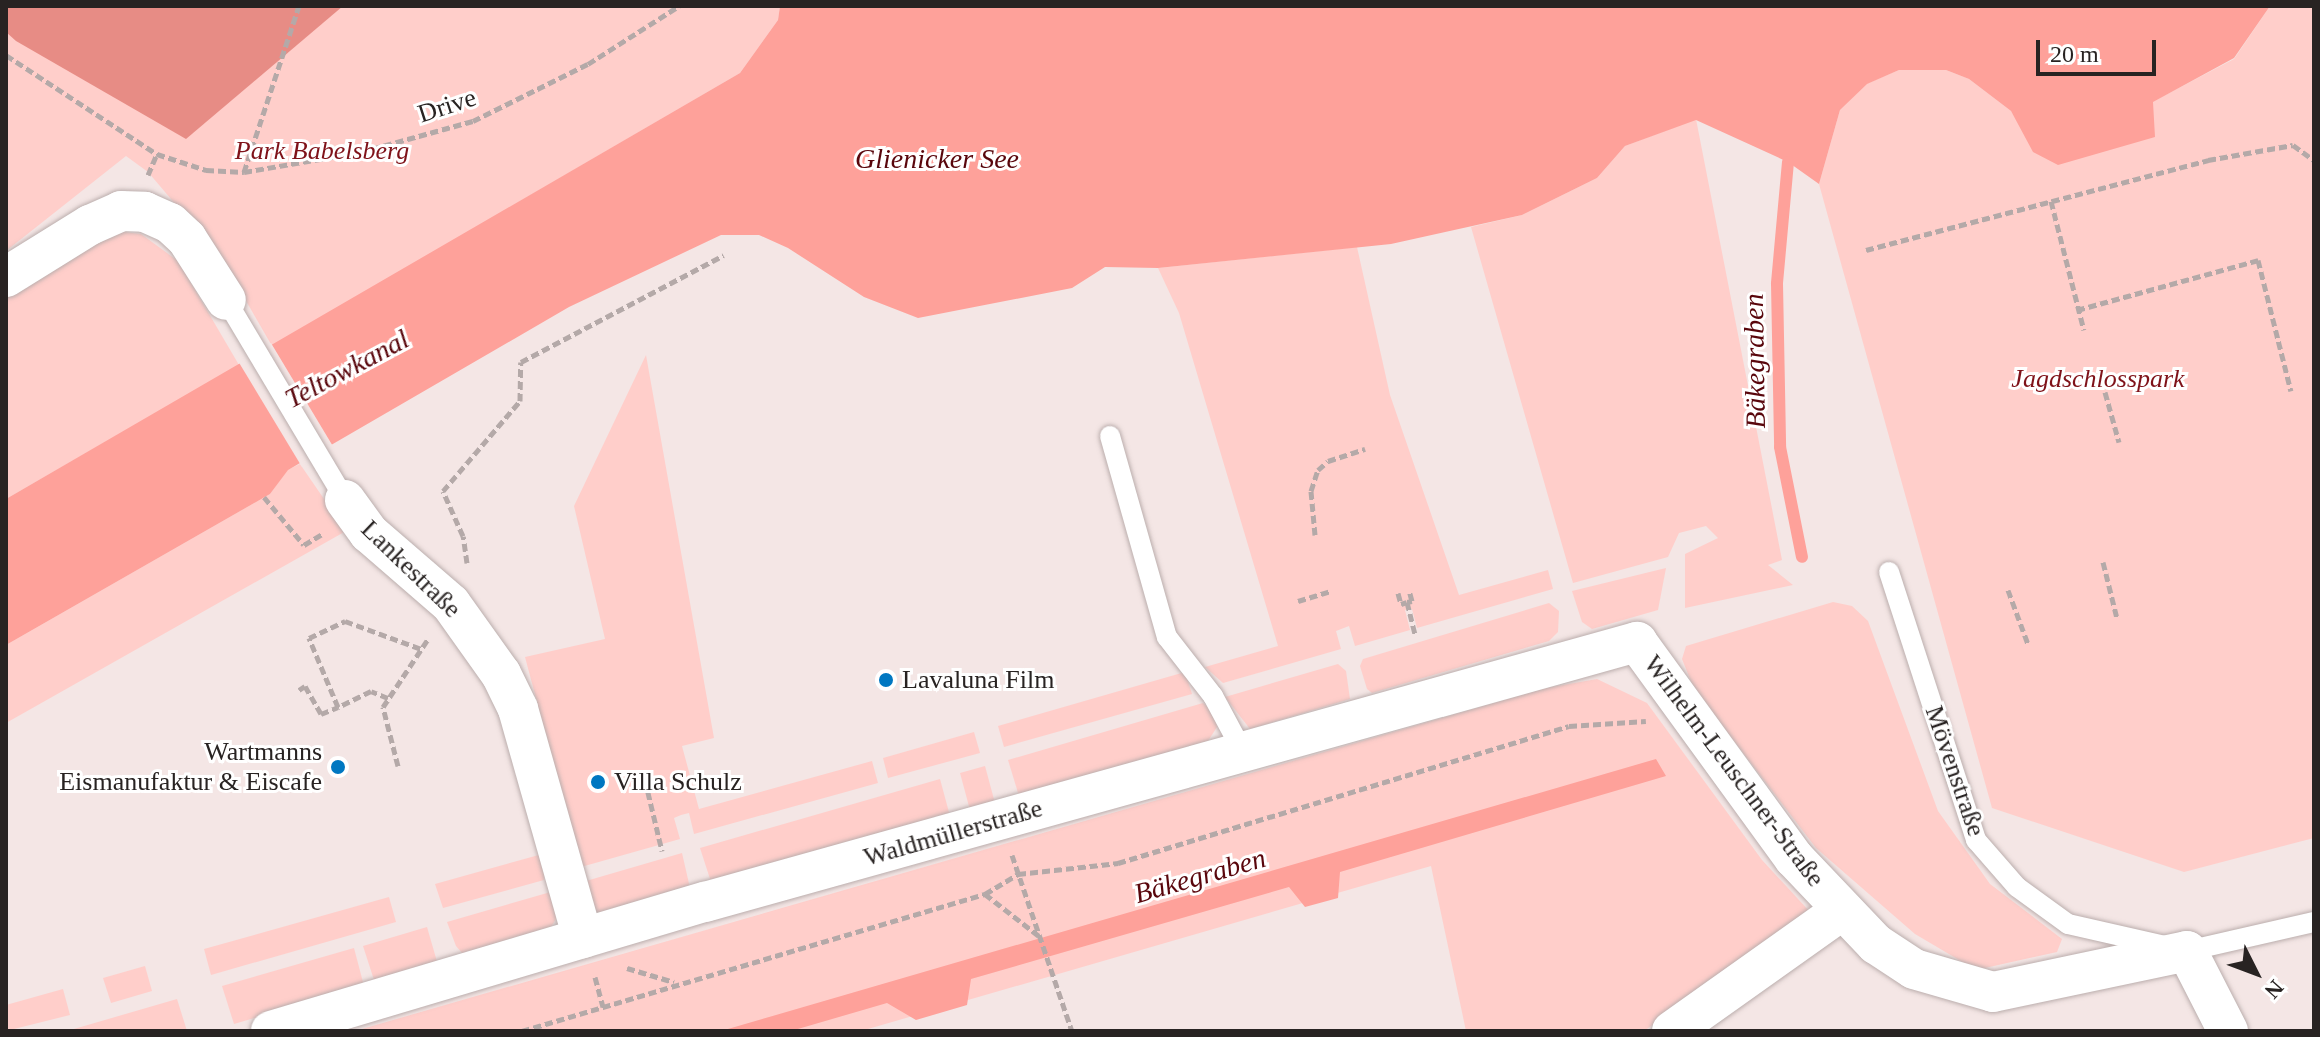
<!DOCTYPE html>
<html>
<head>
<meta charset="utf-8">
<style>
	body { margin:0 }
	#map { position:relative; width:2320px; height:1037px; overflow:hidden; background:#f4e6e5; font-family:"Times New Roman",serif }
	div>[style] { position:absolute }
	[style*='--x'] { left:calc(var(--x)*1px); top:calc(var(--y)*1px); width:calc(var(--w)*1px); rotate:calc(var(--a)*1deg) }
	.green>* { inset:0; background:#ffceca }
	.forest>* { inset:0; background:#e78c85 }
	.water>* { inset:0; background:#fea19a }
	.pier>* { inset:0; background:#f4e6e5 }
	.stream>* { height:12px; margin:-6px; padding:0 6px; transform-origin:6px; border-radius:6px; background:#fea19a }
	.path>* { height:5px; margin-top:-2.5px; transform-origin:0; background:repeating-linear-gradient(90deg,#b4a9a8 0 8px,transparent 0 12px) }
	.roads { filter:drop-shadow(0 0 2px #bbaead) drop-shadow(0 0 2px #bbaead) }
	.lane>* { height:20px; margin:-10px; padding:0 10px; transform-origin:10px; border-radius:10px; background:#fff }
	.street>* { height:40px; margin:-20px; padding:0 20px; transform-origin:20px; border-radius:20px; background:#fff }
	.dots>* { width:22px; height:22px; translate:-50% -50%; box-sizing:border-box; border:4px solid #fff; border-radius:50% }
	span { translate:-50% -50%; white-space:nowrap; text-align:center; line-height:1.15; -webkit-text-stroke:6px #fff; paint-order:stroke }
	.street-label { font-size:26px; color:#282322 }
	.park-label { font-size:26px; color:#7f1219; font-style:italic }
	.poi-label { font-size:26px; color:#282322 }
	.left { translate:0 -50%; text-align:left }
	.right { translate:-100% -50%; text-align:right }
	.water-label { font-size:28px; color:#59060c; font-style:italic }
	.frame { position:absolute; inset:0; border:8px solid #282322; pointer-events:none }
	.north { position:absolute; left:2216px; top:933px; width:80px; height:80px; -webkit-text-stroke:6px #fff; paint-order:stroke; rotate:132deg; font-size:22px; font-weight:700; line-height:32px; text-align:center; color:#282322 }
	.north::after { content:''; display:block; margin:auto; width:28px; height:36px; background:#282322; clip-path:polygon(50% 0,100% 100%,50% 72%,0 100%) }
	.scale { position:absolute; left:2036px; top:40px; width:120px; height:36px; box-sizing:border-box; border:4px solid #282322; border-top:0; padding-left:10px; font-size:24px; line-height:28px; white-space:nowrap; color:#282322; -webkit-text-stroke:6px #fff; paint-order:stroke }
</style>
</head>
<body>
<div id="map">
	<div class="green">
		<div style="clip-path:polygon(6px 6px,780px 6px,778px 20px,740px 73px,272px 346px,222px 259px,148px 172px,126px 156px,6px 251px)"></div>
		<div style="clip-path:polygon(2270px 6px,2314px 6px,2314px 838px,2184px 872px,1992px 808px,1819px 184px,1840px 110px,1866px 84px,1899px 70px,1946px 70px,1969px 79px,2011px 111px,2022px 128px,2152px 102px,2234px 59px)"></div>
		<div style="clip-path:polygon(1696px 119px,1782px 560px,1768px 565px,1793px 585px,1685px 608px,1685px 554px,1718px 538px,1706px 526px,1679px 533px,1668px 557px,1573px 583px,1471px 227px,1522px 215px,1597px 178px,1625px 146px)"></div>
		<div style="clip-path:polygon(124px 232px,141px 234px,178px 261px,239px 365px,6px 499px,6px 297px,57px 259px,97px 238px)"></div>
		<div style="clip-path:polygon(1357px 247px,1390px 395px,1459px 595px,1548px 570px,1553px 589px,1417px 628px,1412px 609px,1405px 610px,1410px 630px,1355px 646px,1349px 626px,1336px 631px,1341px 649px,1223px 683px,1205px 667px,1278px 646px,1179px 313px,1158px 268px)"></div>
		<div style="clip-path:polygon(646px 355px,714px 738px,682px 746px,699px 809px,872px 761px,878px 783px,694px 834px,689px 813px,681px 815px,674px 818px,680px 839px,581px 867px,525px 657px,605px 639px,574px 506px)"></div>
		<div style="clip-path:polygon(300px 464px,346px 531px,6px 723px,6px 645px,270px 494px,287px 470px)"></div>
		<div style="clip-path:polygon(1666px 568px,1658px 610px,1592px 629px,1582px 622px,1572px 591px)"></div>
		<div style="clip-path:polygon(1833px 602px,1852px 606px,1868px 621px,1938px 811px,1990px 884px,2062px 939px,2057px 952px,1976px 970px,1915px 934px,1816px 848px,1694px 689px,1682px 659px,1686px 646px)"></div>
		<div style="clip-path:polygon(1549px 603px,1559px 611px,1558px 632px,1549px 641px,1372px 693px,1367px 689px,1360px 666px,1363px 659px)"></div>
		<div style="clip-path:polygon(1338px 664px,1346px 671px,1350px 699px,1250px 729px,1225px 697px)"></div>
		<div style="clip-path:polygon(1185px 672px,1192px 694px,1004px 747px,998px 726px)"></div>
		<div style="clip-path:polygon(1597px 679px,1647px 703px,1762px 860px,1811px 913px,1644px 1031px,1466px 1031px,1431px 866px,861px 1031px,355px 1031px,1546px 688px)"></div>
		<div style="clip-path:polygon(1203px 703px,1213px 712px,1217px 727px,1208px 741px,1019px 796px,1008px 760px)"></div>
		<div style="clip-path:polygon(974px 732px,980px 753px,888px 778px,883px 758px)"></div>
		<div style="clip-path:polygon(985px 766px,995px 803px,970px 810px,960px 773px)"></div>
		<div style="clip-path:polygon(940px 779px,950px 816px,712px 885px,700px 848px)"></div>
		<div style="clip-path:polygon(546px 853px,544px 880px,443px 908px,435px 884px)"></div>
		<div style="clip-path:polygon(682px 853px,690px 888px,601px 916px,596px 912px,586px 881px)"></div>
		<div style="clip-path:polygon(554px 891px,557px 917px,550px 929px,463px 954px,456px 946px,447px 922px)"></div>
		<div style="clip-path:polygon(389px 897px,396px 922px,211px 975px,204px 949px)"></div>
		<div style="clip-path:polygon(427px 927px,438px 965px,375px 983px,363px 946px)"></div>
		<div style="clip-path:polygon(354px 948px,364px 986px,234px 1024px,222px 986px)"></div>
		<div style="clip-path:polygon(145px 966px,152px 991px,111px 1003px,103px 978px)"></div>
		<div style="clip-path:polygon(63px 989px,70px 1015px,6px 1031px,6px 1005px)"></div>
		<div style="clip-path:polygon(177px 999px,187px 1031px,67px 1031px)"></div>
	</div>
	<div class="forest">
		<div style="clip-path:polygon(6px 6px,343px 6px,186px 139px,16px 41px,6px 32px)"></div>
	</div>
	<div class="water">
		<div style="clip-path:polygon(780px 6px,2270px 6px,2234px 58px,2153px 102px,2155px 137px,2058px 165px,2033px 152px,2011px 111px,1969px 79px,1946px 70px,1899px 70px,1867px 84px,1840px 110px,1819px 184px,1788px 162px,1696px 120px,1625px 146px,1597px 178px,1522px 215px,1391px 244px,1158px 268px,1105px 267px,1072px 288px,918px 318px,864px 297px,788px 248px,759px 235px,721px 235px,569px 307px,288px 470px,270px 494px,6px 645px,6px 499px,740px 73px,778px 20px)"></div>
		<div style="clip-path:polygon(1656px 759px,1666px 776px,1340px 872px,1338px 898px,1305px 907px,1289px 887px,971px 979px,967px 1005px,916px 1020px,887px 1003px,791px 1031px,721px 1031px)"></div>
	</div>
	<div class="pier">
		<div style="clip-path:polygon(271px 343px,334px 448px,302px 467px,238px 361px)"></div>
	</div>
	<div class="stream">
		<div style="--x:1788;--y:162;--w:122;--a:95.2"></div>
		<div style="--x:1777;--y:284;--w:163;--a:88.9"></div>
		<div style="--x:1780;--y:447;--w:112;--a:78.7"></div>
	</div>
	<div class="path">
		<div style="--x:6;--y:55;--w:181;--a:33.3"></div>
		<div style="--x:157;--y:154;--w:52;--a:18.1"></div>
		<div style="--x:206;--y:170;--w:38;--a:3"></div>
		<div style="--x:244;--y:172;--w:119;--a:-9.7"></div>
		<div style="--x:361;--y:152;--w:116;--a:-15.5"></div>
		<div style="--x:473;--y:121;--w:128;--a:-26.4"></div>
		<div style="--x:588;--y:64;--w:108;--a:-32.5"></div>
		<div style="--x:244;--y:172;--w:175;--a:-71.7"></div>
		<div style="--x:148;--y:175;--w:23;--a:-67"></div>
		<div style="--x:2051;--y:201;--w:133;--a:75.7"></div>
		<div style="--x:1866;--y:250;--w:354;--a:-14.7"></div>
		<div style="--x:2208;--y:160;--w:86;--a:-10"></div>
		<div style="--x:2293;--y:145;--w:26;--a:36"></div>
		<div style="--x:2077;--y:310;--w:188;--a:-15.4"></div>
		<div style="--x:2258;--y:260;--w:135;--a:75.9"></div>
		<div style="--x:2105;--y:392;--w:52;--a:74.4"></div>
		<div style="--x:264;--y:497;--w:62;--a:50.2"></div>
		<div style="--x:304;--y:545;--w:21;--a:-31"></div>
		<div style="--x:1315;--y:535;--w:44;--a:-95.2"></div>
		<div style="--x:1311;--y:491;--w:22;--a:-72"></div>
		<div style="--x:1318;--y:470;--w:13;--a:-42"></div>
		<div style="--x:1328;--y:461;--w:39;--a:-18"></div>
		<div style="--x:2103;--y:562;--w:58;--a:76"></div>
		<div style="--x:467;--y:563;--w:27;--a:-98"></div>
		<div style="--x:463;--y:536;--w:49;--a:-114"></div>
		<div style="--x:443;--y:491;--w:118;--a:-49.5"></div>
		<div style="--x:520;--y:401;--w:39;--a:-89"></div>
		<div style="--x:521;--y:362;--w:229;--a:-27.8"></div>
		<div style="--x:2008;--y:590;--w:58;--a:69.7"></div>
		<div style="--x:1398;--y:593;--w:11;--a:75"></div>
		<div style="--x:1401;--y:604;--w:6;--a:-18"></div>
		<div style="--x:1407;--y:602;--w:5;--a:-11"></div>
		<div style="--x:1412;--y:601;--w:11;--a:-105"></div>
		<div style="--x:1298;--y:601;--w:34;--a:-17"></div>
		<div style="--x:1407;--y:602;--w:34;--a:76"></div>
		<div style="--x:299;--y:690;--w:7;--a:-34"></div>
		<div style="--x:305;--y:686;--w:32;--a:60"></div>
		<div style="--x:321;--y:714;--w:18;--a:-22"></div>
		<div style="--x:388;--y:698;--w:18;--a:-158"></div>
		<div style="--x:371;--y:691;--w:37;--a:154"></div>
		<div style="--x:338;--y:707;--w:75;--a:-112.8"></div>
		<div style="--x:309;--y:638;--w:40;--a:-25"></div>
		<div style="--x:345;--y:621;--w:81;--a:20.2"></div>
		<div style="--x:398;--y:766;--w:61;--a:-104.3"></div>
		<div style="--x:383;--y:707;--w:82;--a:-56.5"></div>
		<div style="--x:645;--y:780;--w:73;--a:76.5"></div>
		<div style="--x:1012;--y:855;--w:186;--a:71.2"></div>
		<div style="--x:985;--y:894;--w:68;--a:37.9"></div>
		<div style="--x:627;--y:968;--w:49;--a:16.6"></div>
		<div style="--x:595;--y:977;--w:31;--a:75"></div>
		<div style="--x:522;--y:1031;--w:483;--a:-16.5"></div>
		<div style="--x:985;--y:894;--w:39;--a:-31"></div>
		<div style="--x:1018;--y:874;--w:101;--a:-6.3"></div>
		<div style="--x:1118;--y:863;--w:471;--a:-16.9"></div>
		<div style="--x:1569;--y:726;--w:77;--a:-3.7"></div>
	</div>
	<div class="roads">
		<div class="lane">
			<div style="--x:226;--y:300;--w:233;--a:59.2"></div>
			<div style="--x:1110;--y:436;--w:209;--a:74.2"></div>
			<div style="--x:1167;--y:637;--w:75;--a:52.1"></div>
			<div style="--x:1213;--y:696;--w:64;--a:61.8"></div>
			<div style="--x:1889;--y:572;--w:282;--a:72"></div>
			<div style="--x:1976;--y:840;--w:62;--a:48.9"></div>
			<div style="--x:2017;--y:887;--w:63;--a:36"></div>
			<div style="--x:2068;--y:924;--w:122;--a:12.8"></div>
			<div style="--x:2187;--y:951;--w:130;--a:-12.9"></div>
		</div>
		<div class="street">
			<div style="--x:6;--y:277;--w:99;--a:-31.8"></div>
			<div style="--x:90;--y:225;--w:34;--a:-24"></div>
			<div style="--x:121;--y:211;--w:24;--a:2"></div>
			<div style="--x:145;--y:212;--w:27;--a:24"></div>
			<div style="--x:170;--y:223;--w:23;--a:43"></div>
			<div style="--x:187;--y:239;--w:72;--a:57.4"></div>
			<div style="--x:345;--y:500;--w:41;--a:54"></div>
			<div style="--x:369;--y:533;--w:108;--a:40.9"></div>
			<div style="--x:451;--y:604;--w:86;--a:54.5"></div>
			<div style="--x:501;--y:674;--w:39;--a:64"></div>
			<div style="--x:518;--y:709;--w:238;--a:74.2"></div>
			<div style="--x:271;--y:1031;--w:453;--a:-16.6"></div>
			<div style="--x:705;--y:902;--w:968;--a:-15.59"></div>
			<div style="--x:1637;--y:642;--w:267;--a:54"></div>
			<div style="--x:1794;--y:858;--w:119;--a:46.4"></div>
			<div style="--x:1876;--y:944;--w:45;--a:33.3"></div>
			<div style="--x:1914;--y:969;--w:82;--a:16.2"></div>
			<div style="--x:1993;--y:992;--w:198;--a:-11.9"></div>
			<div style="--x:2187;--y:951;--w:90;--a:62.9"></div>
			<div style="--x:1672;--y:1031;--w:209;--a:-35.4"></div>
		</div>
	</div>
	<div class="dots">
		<div style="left:886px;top:680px;background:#0077c1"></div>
		<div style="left:338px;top:767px;background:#0077c1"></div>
		<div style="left:598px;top:782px;background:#0077c1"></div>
	</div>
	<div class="street-label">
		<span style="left:447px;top:106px;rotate:-18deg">Drive</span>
		<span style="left:411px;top:569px;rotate:44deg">Lankestraße</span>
		<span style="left:1734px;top:771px;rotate:53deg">Wilhelm-Leuschner-Straße</span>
		<span style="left:1955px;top:771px;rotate:71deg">Mövenstraße</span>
		<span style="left:953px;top:833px;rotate:-16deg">Waldmüllerstraße</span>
	</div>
	<div class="park-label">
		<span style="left:322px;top:151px">Park Babelsberg</span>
		<span style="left:2098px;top:379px">Jagdschlosspark</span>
	</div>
	<div class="poi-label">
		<span class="left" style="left:902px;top:680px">Lavaluna Film</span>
		<span class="right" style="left:322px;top:767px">Wartmanns<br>Eismanufaktur &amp; Eiscafe</span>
		<span class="left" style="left:614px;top:782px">Villa Schulz</span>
	</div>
	<div class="water-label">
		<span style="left:937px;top:159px">Glienicker See</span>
		<span style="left:1755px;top:361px;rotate:-91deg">Bäkegraben</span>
		<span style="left:347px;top:369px;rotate:-28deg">Teltowkanal</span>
		<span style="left:1200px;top:876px;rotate:-16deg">Bäkegraben</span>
	</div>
	<div class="frame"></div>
	<div class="north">N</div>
	<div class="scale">20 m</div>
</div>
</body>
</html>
